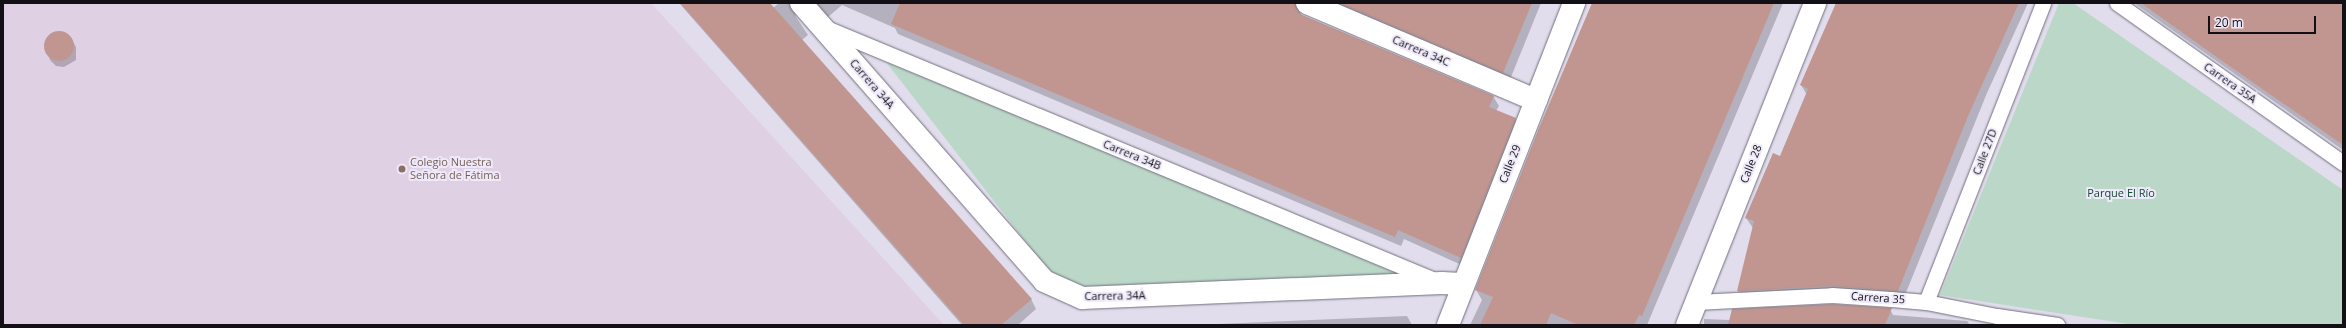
<!DOCTYPE html>
<html>
<head>
<meta charset="utf-8">
<style>
	body { margin:0 }
	#map { position:relative; width:2346px; height:328px; overflow:hidden; background:#e1dded; font-family:"Open Sans",sans-serif }
	div>[style] { position:absolute }
	[style*='--x'] { left:calc(var(--x)*1px); top:calc(var(--y)*1px); width:calc(var(--w)*1px); rotate:calc(var(--a)*1deg) }
	.education>* { inset:0; background:#dfd0e3 }
	.green>* { inset:0; background:#bad7c8 }
	.shadow>* { inset:0; background:#0003 }
	.building>* { inset:0; background:#c19691 }
	.round { border-radius:50% }
	.roads { filter:drop-shadow(0 0 1px #726e7c) drop-shadow(0 0 1px #726e7c) }
	.service>* { height:15px; margin:-7.5px; padding:0 7.5px; transform-origin:7.5px; border-radius:7.5px; background:#fff }
	.minor>* { height:22px; margin:-11px; padding:0 11px; transform-origin:11px; border-radius:11px; background:#fff }
	.tertiary>* { height:22px; margin:-11px; padding:0 11px; transform-origin:11px; border-radius:11px; background:#fff }
	.dots>* { width:11px; height:11px; translate:-50% -50%; box-sizing:border-box; border:2px solid #efeafa; border-radius:50% }
	span { translate:-50% -50%; white-space:nowrap; text-align:center; line-height:1.15; -webkit-text-stroke:4px #efeafa; paint-order:stroke }
	.street-label { font-size:11px; color:#121015 }
	.education-label { font-size:11px; color:#785e54 }
	.left { translate:0 -50%; text-align:left }
	.park-label { font-size:11px; color:#134732 }
	.frame { position:absolute; inset:0; border:4px solid #121015; pointer-events:none }
	.scale { position:absolute; left:2208px; top:16px; width:108px; height:18px; box-sizing:border-box; border:2px solid #121015; border-top:0; padding-left:5px; font-size:12px; line-height:14px; white-space:nowrap; color:#121015; -webkit-text-stroke:3px #efeafa; paint-order:stroke }
</style>
</head>
<body>
<div id="map">
	<div class="education">
		<div style="clip-path:polygon(3px 3px,651px 3px,944px 325px,3px 325px)"></div>
	</div>
	<div class="green">
		<div style="clip-path:polygon(2059px 3px,2073px 3px,2343px 190px,2343px 325px,2135px 325px,1940px 295px)"></div>
		<div style="clip-path:polygon(886px 62px,1399px 271px,1396px 278px,1085px 287px,1049px 272px)"></div>
	</div>
	<div class="shadow">
		<div style="clip-path:polygon(679px 3px,769px 3px,773px 8px,779px 3px,801px 3px,794px 9px,796px 17px,808px 35px,802px 40px,1031px 299px,1036px 309px,1018px 325px,962px 325px)"></div>
		<div style="clip-path:polygon(814px 3px,1305px 3px,1300px 9px,1301px 15px,1493px 96px,1499px 106px,1496px 111px,1515px 119px,1520px 129px,1466px 267px,1404px 239px,1401px 246px,898px 34px,895px 28px,842px 5px,828px 17px)"></div>
		<div style="clip-path:polygon(1323px 3px,1541px 3px,1509px 82px)"></div>
		<div style="clip-path:polygon(1593px 3px,1783px 3px,1647px 325px,1470px 325px,1482px 300px,1476px 290px)"></div>
		<div style="clip-path:polygon(1838px 3px,2028px 3px,1987px 93px,1903px 300px,1743px 300px,1738px 291px,1753px 228px,1746px 218px,1780px 157px,1807px 95px,1801px 85px)"></div>
		<div style="clip-path:polygon(2134px 3px,2343px 3px,2343px 150px)"></div>
		<div style="clip-path:polygon(61px 32px,69px 35px,76px 47px,76px 60px,64px 67px,56px 66px,50px 60px,45px 45px,47px 38px)"></div>
		<div style="clip-path:polygon(1890px 309px,1893px 315px,1967px 321px,1970px 325px,1704px 325px,1704px 319px,1730px 320px)"></div>
		<div style="clip-path:polygon(1407px 316px,1412px 325px,1194px 325px)"></div>
	</div>
	<div class="building">
		<div style="clip-path:polygon(680px 3px,770px 3px,1032px 299px,1001px 325px,964px 325px)"></div>
		<div style="clip-path:polygon(900px 3px,1295px 3px,1297px 10px,1302px 15px,1494px 96px,1489px 107px,1516px 118px,1461px 258px,1398px 230px,1395px 237px,891px 24px)"></div>
		<div style="clip-path:polygon(1339px 3px,1532px 3px,1503px 73px)"></div>
		<div style="clip-path:polygon(1592px 3px,1774px 3px,1642px 316px,1639px 315px,1634px 325px,1578px 325px,1551px 313px,1546px 325px,1480px 325px,1493px 297px,1475px 290px,1539px 128px)"></div>
		<div style="clip-path:polygon(1836px 3px,2019px 3px,1968px 116px,1898px 291px,1832px 286px,1737px 291px,1754px 221px,1745px 218px,1773px 153px,1780px 156px,1808px 89px,1800px 85px)"></div>
		<div style="clip-path:polygon(2141px 3px,2343px 3px,2343px 145px,2218px 58px)"></div>
		<div class="round" style="left:44px;top:31px;width:30px;height:30px"></div>
		<div style="clip-path:polygon(1832px 304px,1892px 308px,1885px 325px,1728px 325px,1732px 309px)"></div>
	</div>
	<div class="roads">
		<div class="service">
			<div style="--x:2117;--y:3;--w:277;--a:35.3"></div>
			<div style="--x:826;--y:28;--w:661;--a:22.49"></div>
			<div style="--x:1696;--y:302;--w:136;--a:-2.9"></div>
			<div style="--x:1832;--y:295;--w:59;--a:3.9"></div>
			<div style="--x:1891;--y:299;--w:35;--a:5"></div>
			<div style="--x:1926;--y:302;--w:72;--a:11.2"></div>
			<div style="--x:1997;--y:316;--w:61;--a:8.5"></div>
			<div style="--x:1926;--y:302;--w:321;--a:-68.6"></div>
		</div>
		<div class="minor">
			<div style="--x:801;--y:3;--w:369;--a:48.8"></div>
			<div style="--x:1044;--y:281;--w:42;--a:24.1"></div>
			<div style="--x:1082;--y:298;--w:360;--a:-2.4"></div>
			<div style="--x:1442;--y:283;--w:20;--a:3"></div>
			<div style="--x:1307;--y:3;--w:249;--a:23"></div>
			<div style="--x:1687;--y:325;--w:347;--a:-68.3"></div>
		</div>
		<div class="tertiary">
			<div style="--x:1448;--y:325;--w:346;--a:-68.6"></div>
		</div>
	</div>
	<div class="dots">
		<div style="left:402px;top:169px;background:#8d6e63"></div>
	</div>
	<div class="street-label">
		<span style="left:1421px;top:51px;rotate:23deg">Carrera 34C</span>
		<span style="left:2230px;top:83px;rotate:35deg">Carrera 35A</span>
		<span style="left:872px;top:84px;rotate:49deg">Carrera 34A</span>
		<span style="left:1985px;top:152px;rotate:-69deg">Calle 27D</span>
		<span style="left:1132px;top:155px;rotate:22deg">Carrera 34B</span>
		<span style="left:1510px;top:164px;rotate:-68deg">Calle 29</span>
		<span style="left:1751px;top:164px;rotate:-68deg">Calle 28</span>
		<span style="left:1115px;top:296px;rotate:-1deg">Carrera 34A</span>
		<span style="left:1878px;top:298px;rotate:4deg">Carrera 35</span>
	</div>
	<div class="education-label">
		<span class="left" style="left:410px;top:169px">Colegio Nuestra<br>Señora de Fátima</span>
	</div>
	<div class="park-label">
		<span style="left:2121px;top:193px">Parque El Río</span>
	</div>
	<div class="frame"></div>
	<div class="scale">20 m</div>
</div>
</body>
</html>
